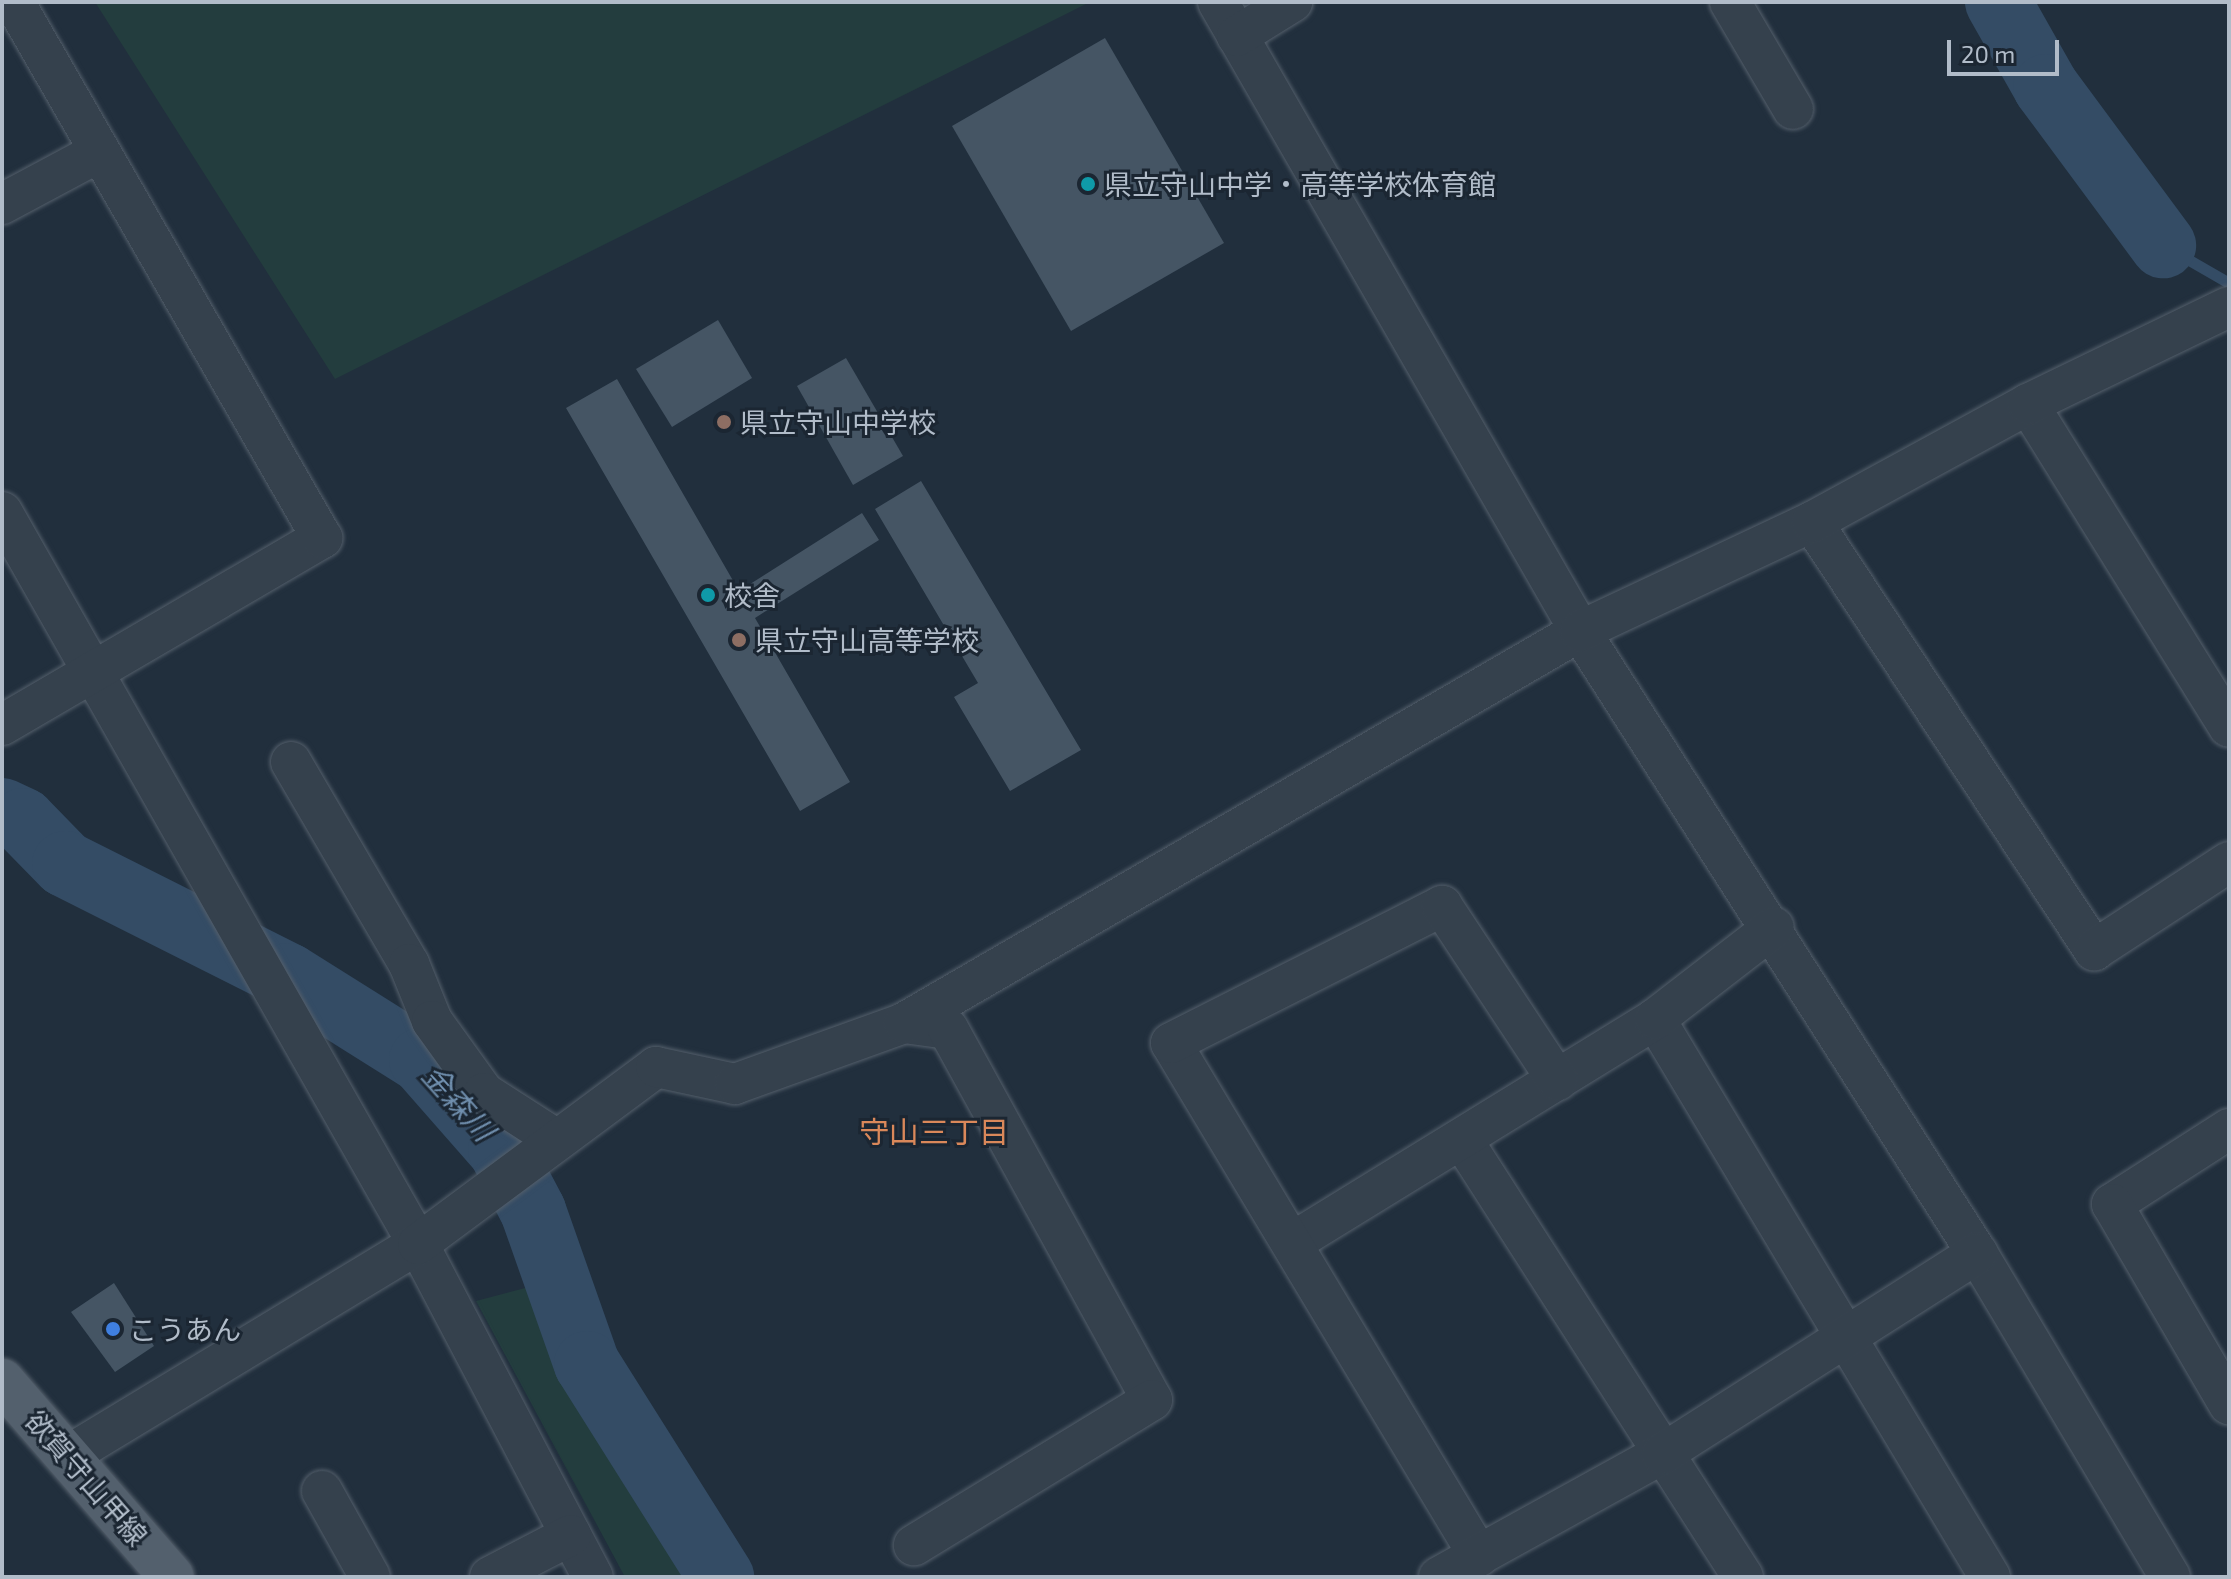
<!DOCTYPE html>
<html>
<head>
<meta charset="utf-8">
<style>
	body { margin:0 }
	#map { position:relative; width:2231px; height:1579px; overflow:hidden; background:#212f3d; font-family:"Exo 2","Noto Sans JP",sans-serif }
	div>[style] { position:absolute }
	[style*='--x'] { left:calc(var(--x)*1px); top:calc(var(--y)*1px); width:calc(var(--w)*1px); rotate:calc(var(--a)*1deg) }
	.green>* { inset:0; background:#233d3e }
	.stream>* { height:11px; margin:-5.5px; padding:0 5.5px; transform-origin:5.5px; border-radius:5.5px; background:#344c65 }
	.river>* { height:66px; margin:-33px; padding:0 33px; transform-origin:33px; border-radius:33px; background:#344c65 }
	.building>* { inset:0; background:#455564 }
	.roads { filter:drop-shadow(0 0 2px #545f6b) drop-shadow(0 0 2px #545f6b) }
	.minor>* { height:40px; margin:-20px; padding:0 20px; transform-origin:20px; border-radius:20px; background:#35414d }
	.major>* { height:44px; margin:-22px; padding:0 22px; transform-origin:22px; border-radius:22px; background:#53606d }
	.dots>* { width:22px; height:22px; translate:-50% -50%; box-sizing:border-box; border:4px solid #1b2632; border-radius:50% }
	span { translate:-50% -50%; white-space:nowrap; text-align:center; line-height:1.15; -webkit-text-stroke:6px #1b2632; paint-order:stroke }
	.poi-label { font-size:28px; color:#b1bcc9 }
	.left { translate:0 -50%; text-align:left }
	.street-label { font-size:28px; color:#b1bcc9 }
	.water-label { font-size:30px; color:#708fae; font-style:italic }
	.neighbourhood-label { font-size:30px; color:#da885a }
	.frame { position:absolute; inset:0; border:4px solid #b1bcc9; pointer-events:none }
	.scale { position:absolute; left:1947px; top:40px; width:112px; height:36px; box-sizing:border-box; border:4px solid #b1bcc9; border-top:0; padding-left:10px; font-size:24px; line-height:28px; white-space:nowrap; color:#b1bcc9; -webkit-text-stroke:6px #1b2632; paint-order:stroke }
</style>
</head>
<body>
<div id="map">
	<div class="green">
		<div style="clip-path:polygon(95px 2px,1090px 2px,335px 379px)"></div>
		<div style="clip-path:polygon(533px 1286px,683px 1577px,625px 1577px,476px 1301px)"></div>
	</div>
	<div class="stream">
		<div style="--x:2163;--y:245;--w:76;--a:29.9"></div>
	</div>
	<div class="river">
		<div style="--x:1998;--y:2;--w:98;--a:60.5"></div>
		<div style="--x:2046;--y:87;--w:197;--a:53.5"></div>
		<div style="--x:2;--y:811;--w:23;--a:25"></div>
		<div style="--x:23;--y:821;--w:60;--a:45.7"></div>
		<div style="--x:65;--y:864;--w:250;--a:26.7"></div>
		<div style="--x:288;--y:976;--w:158;--a:32.1"></div>
		<div style="--x:422;--y:1060;--w:120;--a:48.7"></div>
		<div style="--x:501;--y:1150;--w:69;--a:62.3"></div>
		<div style="--x:533;--y:1211;--w:162;--a:70.6"></div>
		<div style="--x:587;--y:1364;--w:252;--a:57.8"></div>
	</div>
	<div class="building">
		<div style="clip-path:polygon(1105px 38px,1224px 243px,1071px 331px,952px 126px)"></div>
		<div style="clip-path:polygon(718px 320px,752px 378px,672px 427px,636px 369px)"></div>
		<div style="clip-path:polygon(846px 358px,903px 456px,853px 485px,797px 386px)"></div>
		<div style="clip-path:polygon(617px 379px,739px 591px,862px 513px,879px 540px,755px 618px,850px 782px,800px 811px,566px 408px)"></div>
		<div style="clip-path:polygon(921px 481px,1081px 750px,1010px 791px,954px 697px,978px 683px,875px 509px)"></div>
		<div style="clip-path:polygon(114px 1283px,154px 1346px,115px 1372px,71px 1312px)"></div>
	</div>
	<div class="roads">
		<div class="minor">
			<div style="--x:1218;--y:2;--w:726;--a:60.08"></div>
			<div style="--x:1580;--y:631;--w:738;--a:57.45"></div>
			<div style="--x:1977;--y:1253;--w:377;--a:59.2"></div>
			<div style="--x:1730;--y:2;--w:124;--a:59.5"></div>
			<div style="--x:1237;--y:36;--w:65;--a:-31.7"></div>
			<div style="--x:2;--y:204;--w:110;--a:-28.2"></div>
			<div style="--x:2028;--y:404;--w:380;--a:58.1"></div>
			<div style="--x:2;--y:512;--w:842;--a:60.39"></div>
			<div style="--x:418;--y:1244;--w:376;--a:62.3"></div>
			<div style="--x:1812;--y:522;--w:513;--a:56.62"></div>
			<div style="--x:2094;--y:950;--w:161;--a:-33.1"></div>
			<div style="--x:2;--y:725;--w:371;--a:-30.3"></div>
			<div style="--x:322;--y:538;--w:618;--a:-119.88"></div>
			<div style="--x:291;--y:762;--w:234;--a:59.7"></div>
			<div style="--x:409;--y:964;--w:61;--a:68"></div>
			<div style="--x:432;--y:1021;--w:89;--a:54.2"></div>
			<div style="--x:484;--y:1093;--w:87;--a:32.8"></div>
			<div style="--x:1655;--y:1019;--w:651;--a:59.02"></div>
			<div style="--x:904;--y:1023;--w:44;--a:7.8"></div>
			<div style="--x:948;--y:1029;--w:423;--a:61.2"></div>
			<div style="--x:1152;--y:1400;--w:279;--a:148.6"></div>
			<div style="--x:2229;--y:1129;--w:139;--a:147.3"></div>
			<div style="--x:2112;--y:1204;--w:232;--a:59.7"></div>
			<div style="--x:1463;--y:1141;--w:518;--a:57.29"></div>
			<div style="--x:1293;--y:1242;--w:425;--a:-31.6"></div>
			<div style="--x:1655;--y:1019;--w:150;--a:-37.7"></div>
			<div style="--x:69;--y:1455;--w:408;--a:-31.2"></div>
			<div style="--x:418;--y:1244;--w:297;--a:-36.6"></div>
			<div style="--x:656;--y:1067;--w:81;--a:12.1"></div>
			<div style="--x:735;--y:1084;--w:180;--a:-19.8"></div>
			<div style="--x:904;--y:1023;--w:781;--a:-30.11"></div>
			<div style="--x:1580;--y:631;--w:256;--a:-25.2"></div>
			<div style="--x:1812;--y:522;--w:246;--a:-28.6"></div>
			<div style="--x:2028;--y:404;--w:223;--a:-25.8"></div>
			<div style="--x:322;--y:1491;--w:98;--a:60.8"></div>
			<div style="--x:1479;--y:1556;--w:598;--a:-120.98"></div>
			<div style="--x:1171;--y:1043;--w:304;--a:-26.8"></div>
			<div style="--x:1442;--y:906;--w:209;--a:56.5"></div>
			<div style="--x:490;--y:1577;--w:91;--a:-27.4"></div>
			<div style="--x:1439;--y:1577;--w:255;--a:-28.9"></div>
			<div style="--x:1662;--y:1454;--w:374;--a:-32.5"></div>
		</div>
		<div class="major">
			<div style="--x:2;--y:1381;--w:259;--a:49.1"></div>
		</div>
	</div>
	<div class="dots">
		<div style="left:1088px;top:184px;background:#0f9aa8"></div>
		<div style="left:724px;top:422px;background:#8d6e63"></div>
		<div style="left:708px;top:595px;background:#0f9aa8"></div>
		<div style="left:739px;top:640px;background:#8d6e63"></div>
		<div style="left:113px;top:1329px;background:#3f7fe0"></div>
	</div>
	<div class="poi-label">
		<span class="left" style="left:1104px;top:184px">県立守山中学・高等学校体育館</span>
		<span class="left" style="left:740px;top:422px">県立守山中学校</span>
		<span class="left" style="left:724px;top:595px">校舎</span>
		<span class="left" style="left:755px;top:640px">県立守山高等学校</span>
		<span class="left" style="left:129px;top:1329px">こうあん</span>
	</div>
	<div class="street-label">
		<span style="left:87px;top:1478px;rotate:49deg">欲賀守山甲線</span>
	</div>
	<div class="water-label">
		<span style="left:459px;top:1102px;rotate:48deg">金森川</span>
	</div>
	<div class="neighbourhood-label">
		<span style="left:934px;top:1131px">守山三丁目</span>
	</div>
	<div class="frame"></div>
	<div class="scale">20 m</div>
</div>
</body>
</html>
